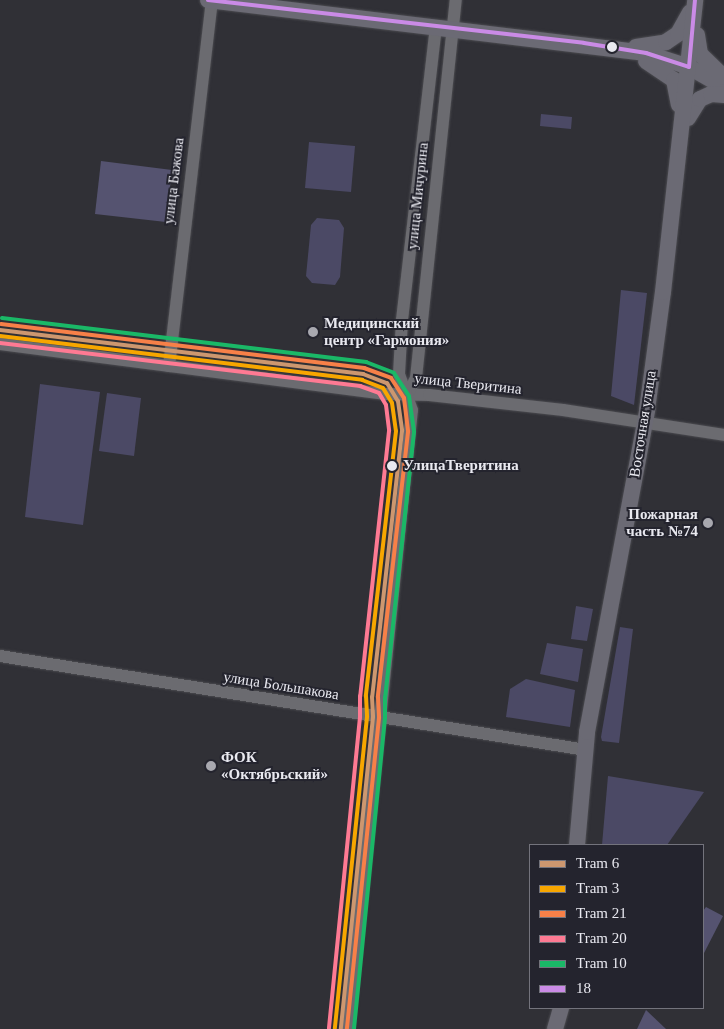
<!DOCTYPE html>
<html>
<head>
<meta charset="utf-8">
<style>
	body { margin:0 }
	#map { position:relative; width:724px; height:1029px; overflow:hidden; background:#303036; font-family:Georgia,serif }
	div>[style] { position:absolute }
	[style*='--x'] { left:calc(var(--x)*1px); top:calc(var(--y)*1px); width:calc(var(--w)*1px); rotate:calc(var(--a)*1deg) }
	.green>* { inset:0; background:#4b4965 }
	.forest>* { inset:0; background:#555370 }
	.roads { filter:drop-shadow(0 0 1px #4b4b50) drop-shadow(0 0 1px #4b4b50) }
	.minor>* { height:12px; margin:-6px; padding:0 6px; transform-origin:6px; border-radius:6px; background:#6b6b70 }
	.major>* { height:16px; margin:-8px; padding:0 8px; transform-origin:8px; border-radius:8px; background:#6b6a74 }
	.bus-1>* { height:4px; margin:-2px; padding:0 2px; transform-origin:2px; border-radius:2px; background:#ca8be6 }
	.tram-1>* { height:4px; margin:-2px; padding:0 2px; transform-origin:2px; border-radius:2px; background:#cd976f }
	.tram-2>* { height:4px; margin:-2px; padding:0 2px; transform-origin:2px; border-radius:2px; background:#f7a600 }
	.tram-3>* { height:4px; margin:-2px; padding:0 2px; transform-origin:2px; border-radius:2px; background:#f78048 }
	.tram-4>* { height:4px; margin:-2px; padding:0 2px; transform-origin:2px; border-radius:2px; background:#fe7a93 }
	.tram-5>* { height:4px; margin:-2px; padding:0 2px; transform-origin:2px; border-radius:2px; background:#1ab867 }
	.dots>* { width:14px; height:14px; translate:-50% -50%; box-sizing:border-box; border:2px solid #24242e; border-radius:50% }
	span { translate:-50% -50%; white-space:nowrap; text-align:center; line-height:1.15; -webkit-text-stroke:4px #24242e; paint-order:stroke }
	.street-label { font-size:15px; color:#e9e9f0 }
	.poi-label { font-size:15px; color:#e9e9f0; font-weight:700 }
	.left { translate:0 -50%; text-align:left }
	.right { translate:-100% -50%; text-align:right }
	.stop-label { font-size:15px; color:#e9e9f0; font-weight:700 }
	.legend { position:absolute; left:529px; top:844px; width:175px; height:165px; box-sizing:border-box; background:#24242e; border:1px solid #73737c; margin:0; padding:6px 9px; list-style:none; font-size:15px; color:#e9e9f0 }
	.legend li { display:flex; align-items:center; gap:10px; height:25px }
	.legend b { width:25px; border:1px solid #73737c }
</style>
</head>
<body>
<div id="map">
	<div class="green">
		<div style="clip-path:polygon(541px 114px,572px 117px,571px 129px,540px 126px)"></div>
		<div style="clip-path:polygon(309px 142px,355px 146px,351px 192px,305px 188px)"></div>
		<div style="clip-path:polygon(317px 218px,339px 220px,344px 228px,340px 277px,335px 285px,312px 283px,306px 276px,311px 225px)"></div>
		<div style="clip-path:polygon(621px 290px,647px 293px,634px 405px,611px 396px)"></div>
		<div style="clip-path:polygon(40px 384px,100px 392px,83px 525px,25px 517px)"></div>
		<div style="clip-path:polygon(107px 393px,141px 398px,134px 456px,99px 451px)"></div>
		<div style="clip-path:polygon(576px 606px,593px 609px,587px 641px,571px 639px)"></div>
		<div style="clip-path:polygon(620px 627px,633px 629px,619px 743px,602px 741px,601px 737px)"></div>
		<div style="clip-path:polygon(547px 643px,583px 649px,578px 682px,540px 674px)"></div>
		<div style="clip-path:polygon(526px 679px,575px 690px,570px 727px,506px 717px,510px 689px)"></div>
		<div style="clip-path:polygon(608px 776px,704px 792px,667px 845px,602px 845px)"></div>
	</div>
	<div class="forest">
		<div style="clip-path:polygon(101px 161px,172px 170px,166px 222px,95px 214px)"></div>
		<div style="clip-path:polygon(706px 907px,723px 916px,703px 955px,703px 911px)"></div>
		<div style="clip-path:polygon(646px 1010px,666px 1029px,637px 1029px)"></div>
	</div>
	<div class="roads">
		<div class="minor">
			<div style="--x:0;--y:344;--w:389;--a:7.4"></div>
			<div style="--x:386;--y:394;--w:43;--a:1.3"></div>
			<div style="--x:429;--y:395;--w:135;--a:6.4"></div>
			<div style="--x:563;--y:410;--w:163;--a:8.8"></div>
			<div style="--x:169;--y:366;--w:369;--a:-83.3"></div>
			<div style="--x:408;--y:393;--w:17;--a:-62"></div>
			<div style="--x:416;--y:378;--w:380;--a:-84"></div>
			<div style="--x:0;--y:656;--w:593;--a:9.11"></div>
			<div style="--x:348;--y:1029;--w:622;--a:-84.1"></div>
			<div style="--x:412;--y:410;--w:38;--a:-110"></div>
			<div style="--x:399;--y:374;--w:54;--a:-86.8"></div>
			<div style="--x:402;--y:320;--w:295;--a:-83.4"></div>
		</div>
		<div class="major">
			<div style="--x:208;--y:0;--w:441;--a:6.9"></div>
			<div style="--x:646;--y:53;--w:45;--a:18"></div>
			<div style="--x:689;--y:67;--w:40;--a:29.7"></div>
			<div style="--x:697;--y:35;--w:19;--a:81"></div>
			<div style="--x:700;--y:54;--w:33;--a:44"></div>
			<div style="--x:636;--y:47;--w:30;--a:-9"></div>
			<div style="--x:666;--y:42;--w:14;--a:-34"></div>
			<div style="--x:678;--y:34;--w:25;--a:-61"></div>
			<div style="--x:646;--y:61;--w:34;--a:34"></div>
			<div style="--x:674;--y:80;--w:25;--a:79"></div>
			<div style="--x:688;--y:118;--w:22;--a:-58"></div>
			<div style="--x:700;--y:99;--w:12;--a:-24"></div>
			<div style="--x:711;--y:94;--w:13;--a:4"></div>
			<div style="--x:577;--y:845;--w:113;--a:-84.9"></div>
			<div style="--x:587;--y:732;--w:328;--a:-79.4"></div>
			<div style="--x:647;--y:410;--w:119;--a:-82.3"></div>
			<div style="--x:663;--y:292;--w:294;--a:-83.7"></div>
			<div style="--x:555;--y:1029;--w:22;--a:-74"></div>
		</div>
	</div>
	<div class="bus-1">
		<div style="--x:208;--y:0;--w:378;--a:6.5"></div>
		<div style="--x:584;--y:43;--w:63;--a:9.2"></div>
		<div style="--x:646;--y:53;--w:45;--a:18"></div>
		<div style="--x:689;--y:67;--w:67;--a:-84.9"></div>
	</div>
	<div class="tram-1">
		<div style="--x:0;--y:330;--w:366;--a:6.9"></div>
		<div style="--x:363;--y:374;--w:26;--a:21"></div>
		<div style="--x:387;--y:383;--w:21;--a:59"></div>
		<div style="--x:398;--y:401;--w:30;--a:82"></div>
		<div style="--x:402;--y:431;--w:268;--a:96.4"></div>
		<div style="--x:372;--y:697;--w:20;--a:87"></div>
		<div style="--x:373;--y:717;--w:314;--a:95.9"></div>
	</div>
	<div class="tram-2">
		<div style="--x:0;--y:336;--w:365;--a:6.9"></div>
		<div style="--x:362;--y:380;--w:22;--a:21"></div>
		<div style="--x:383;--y:388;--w:17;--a:59"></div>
		<div style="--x:392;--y:403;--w:28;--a:82"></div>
		<div style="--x:396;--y:431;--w:267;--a:96.5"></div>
		<div style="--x:366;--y:696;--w:21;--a:87"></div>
		<div style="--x:367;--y:717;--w:313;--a:95.9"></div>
	</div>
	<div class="tram-3">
		<div style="--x:1;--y:324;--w:366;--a:6.9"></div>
		<div style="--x:364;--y:368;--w:29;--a:20"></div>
		<div style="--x:391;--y:378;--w:24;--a:57"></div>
		<div style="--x:404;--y:398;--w:34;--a:83"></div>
		<div style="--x:408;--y:432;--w:267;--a:96.5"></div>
		<div style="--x:378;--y:697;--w:21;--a:87"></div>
		<div style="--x:379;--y:718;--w:313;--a:95.9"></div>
	</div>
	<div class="tram-4">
		<div style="--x:0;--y:343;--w:363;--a:6.8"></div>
		<div style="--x:360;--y:386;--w:20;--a:20"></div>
		<div style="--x:379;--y:393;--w:14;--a:60"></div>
		<div style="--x:386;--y:405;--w:26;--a:83"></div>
		<div style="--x:389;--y:431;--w:267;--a:96.2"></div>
		<div style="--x:360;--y:696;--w:21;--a:90"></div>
		<div style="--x:360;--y:717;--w:313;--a:95.7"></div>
	</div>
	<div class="tram-5">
		<div style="--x:2;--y:318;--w:367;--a:6.9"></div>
		<div style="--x:366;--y:362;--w:30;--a:21"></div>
		<div style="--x:394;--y:373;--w:27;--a:57"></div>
		<div style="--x:409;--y:396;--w:36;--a:82"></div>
		<div style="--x:414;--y:432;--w:267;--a:96.2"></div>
		<div style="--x:385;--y:697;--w:21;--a:90"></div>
		<div style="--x:385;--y:718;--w:313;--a:95.7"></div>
	</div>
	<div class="dots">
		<div style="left:612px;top:47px;background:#e9e9f0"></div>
		<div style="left:313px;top:332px;background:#a8a8af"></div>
		<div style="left:392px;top:466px;background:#e9e9f0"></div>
		<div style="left:708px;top:523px;background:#a8a8af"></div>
		<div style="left:211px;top:766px;background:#a8a8af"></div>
	</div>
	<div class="street-label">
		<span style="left:174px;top:181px;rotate:-83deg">улица Бажова</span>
		<span style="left:418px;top:196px;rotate:-84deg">улица Мичурина</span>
		<span style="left:468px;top:384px;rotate:6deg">улица Тверитина</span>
		<span style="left:643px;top:424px;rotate:-81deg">Восточная улица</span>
		<span style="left:281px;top:686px;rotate:9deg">улица Большакова</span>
	</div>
	<div class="poi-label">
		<span class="left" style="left:324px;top:332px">Медицинский<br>центр «Гармония»</span>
		<span class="right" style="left:698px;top:523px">Пожарная<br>часть №74</span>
		<span class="left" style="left:221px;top:766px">ФОК<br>«Октябрьский»</span>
	</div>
	<div class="stop-label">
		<span class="left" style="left:403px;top:466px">УлицаТверитина</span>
	</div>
	<ul class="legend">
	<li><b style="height:6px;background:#cd976f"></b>Tram 6</li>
	<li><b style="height:6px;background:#f7a600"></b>Tram 3</li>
	<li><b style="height:6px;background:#f78048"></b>Tram 21</li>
	<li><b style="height:6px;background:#fe7a93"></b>Tram 20</li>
	<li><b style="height:6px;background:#1ab867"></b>Tram 10</li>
	<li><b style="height:6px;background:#ca8be6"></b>18</li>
	</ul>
</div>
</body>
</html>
